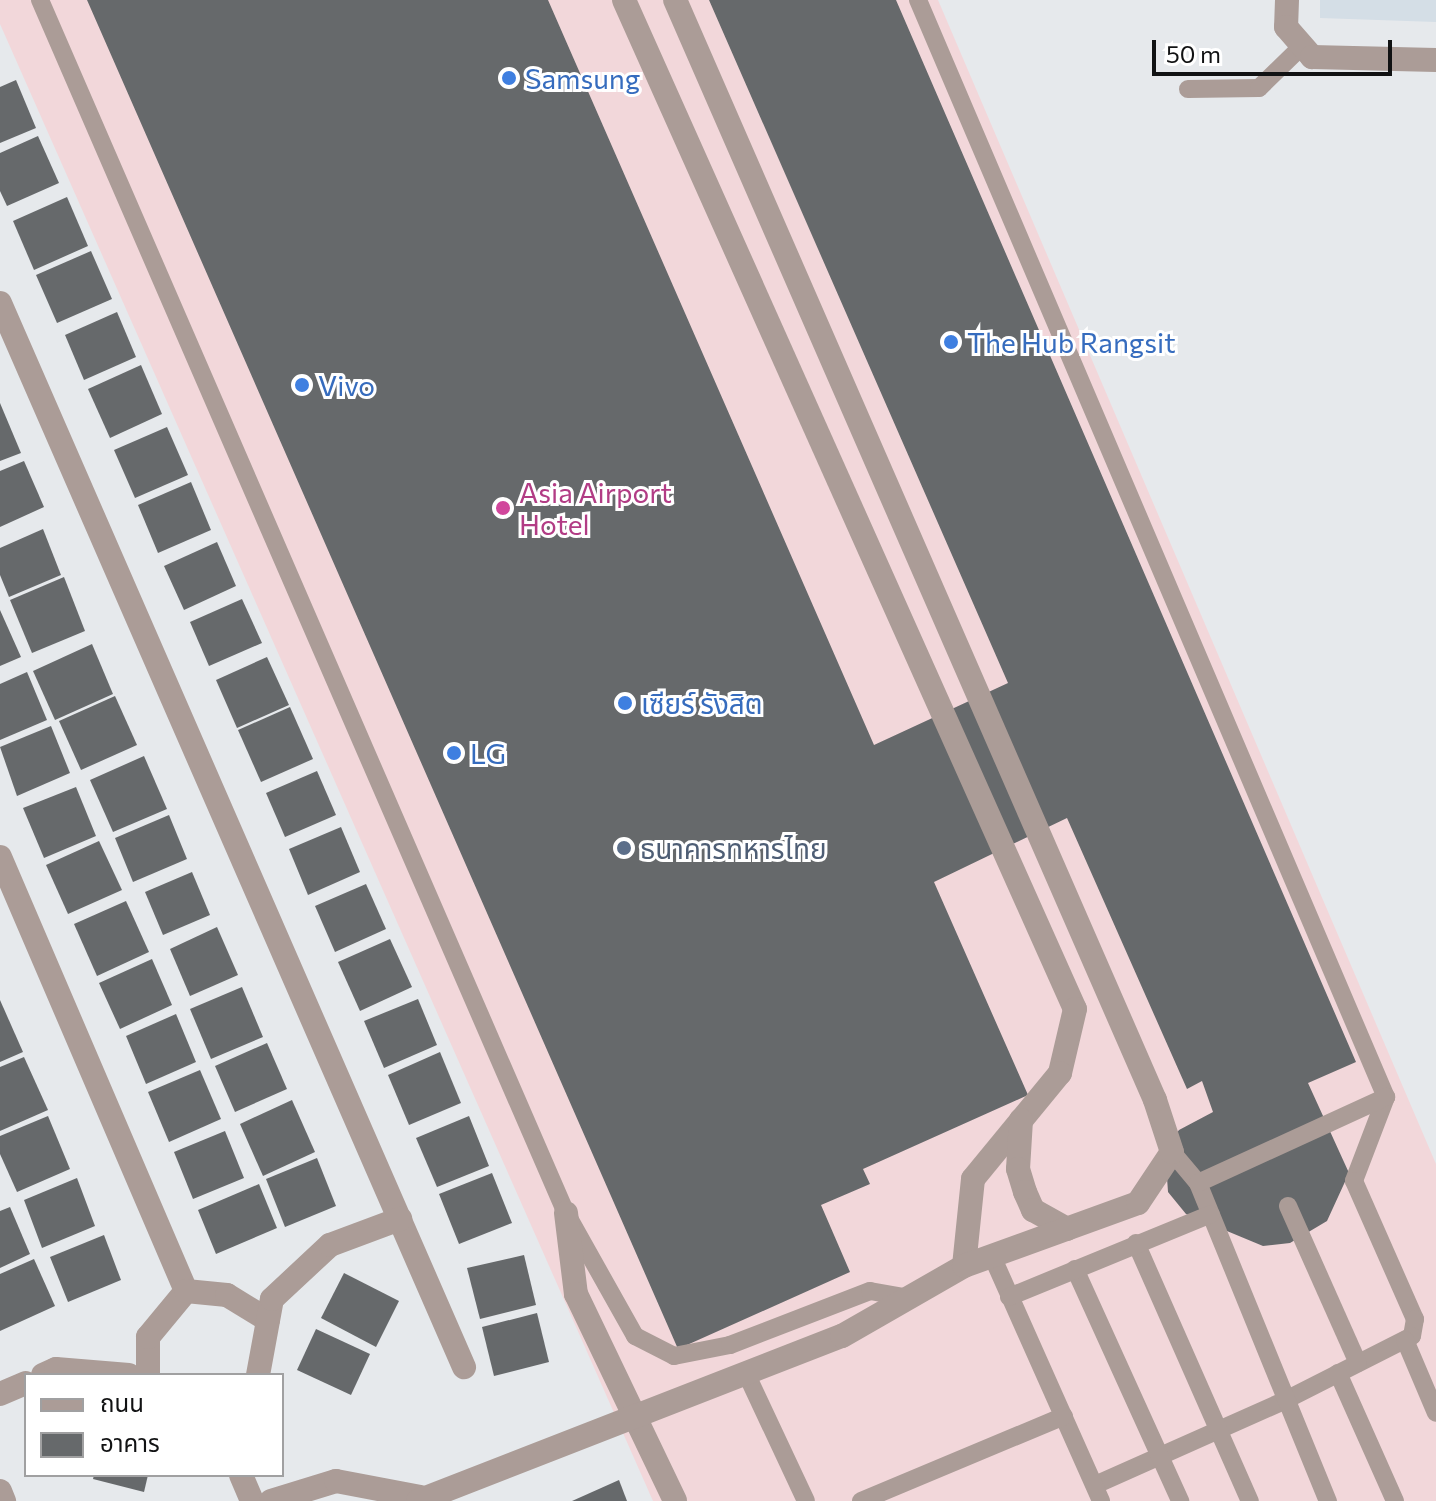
<!DOCTYPE html>
<html>
<head>
<meta charset="utf-8">
<style>
	body { margin:0 }
	#map { position:relative; width:1436px; height:1501px; overflow:hidden; background:#e6e9ec; font-family:Commissioner,"Noto Sans Thai",sans-serif }
	div>[style] { position:absolute }
	[style*='--x'] { left:calc(var(--x)*1px); top:calc(var(--y)*1px); width:calc(var(--w)*1px); rotate:calc(var(--a)*1deg) }
	.commercial>* { inset:0; background:#f2d7da }
	.built>* { inset:0; background:#d4dee6 }
	.building>* { inset:0; background:#66696b }
	.service>* { height:18px; margin:-9px; padding:0 9px; transform-origin:9px; border-radius:9px; background:#ab9c97 }
	.minor>* { height:24px; margin:-12px; padding:0 12px; transform-origin:12px; border-radius:12px; background:#ab9c97 }
	.dots>* { width:22px; height:22px; translate:-50% -50%; box-sizing:border-box; border:4px solid #fff; border-radius:50% }
	span { translate:-50% -50%; white-space:nowrap; text-align:center; line-height:1.15; -webkit-text-stroke:6px #fff; paint-order:stroke }
	.shop-label { font-size:28px; color:#366cbe }
	.left { translate:0 -50%; text-align:left }
	.hotel-label { font-size:28px; color:#b23c85 }
	.service-label { font-size:28px; color:#4e5e75 }
	.legend { position:absolute; left:24px; top:1373px; width:260px; height:104px; box-sizing:border-box; background:#fff; border:2px solid #a0a0a1; margin:0; padding:10px 14px; list-style:none; font-size:24px; color:#111213 }
	.legend li { display:flex; align-items:center; gap:16px; height:40px }
	.legend b { width:40px; border:2px solid #a0a0a1 }
	.scale { position:absolute; left:1152px; top:40px; width:240px; height:36px; box-sizing:border-box; border:4px solid #111213; border-top:0; padding-left:10px; font-size:24px; line-height:28px; white-space:nowrap; color:#111213; -webkit-text-stroke:6px #fff; paint-order:stroke }
</style>
</head>
<body>
<div id="map">
	<div class="commercial">
		<div style="clip-path:polygon(0 0,938px 0,1436px 1164px,1436px 1501px,653px 1501px,0 24px)"></div>
	</div>
	<div class="built">
		<div style="clip-path:polygon(1320px 0,1436px 0,1436px 22px,1320px 18px)"></div>
	</div>
	<div class="building">
		<div style="clip-path:polygon(87px 0,548px 0,874px 745px,1008px 683px,709px 0,896px 0,1356px 1062px,1308px 1083px,1349px 1173px,1327px 1221px,1290px 1243px,1263px 1246px,1186px 1214px,1168px 1192px,1165px 1149px,1179px 1130px,1213px 1112px,1202px 1081px,1187px 1089px,1067px 818px,934px 882px,1028px 1095px,863px 1169px,870px 1184px,821px 1205px,850px 1272px,678px 1349px)"></div>
		<div style="clip-path:polygon(16px 80px,36px 128px,0 143px,0 87px)"></div>
		<div style="clip-path:polygon(38px 136px,59px 183px,7px 206px,0 191px,0 153px)"></div>
		<div style="clip-path:polygon(67px 197px,88px 246px,34px 270px,13px 221px)"></div>
		<div style="clip-path:polygon(91px 251px,112px 299px,57px 323px,36px 275px)"></div>
		<div style="clip-path:polygon(117px 312px,136px 357px,84px 380px,65px 335px)"></div>
		<div style="clip-path:polygon(141px 365px,162px 414px,110px 438px,88px 389px)"></div>
		<div style="clip-path:polygon(0 403px,21px 453px,0 461px)"></div>
		<div style="clip-path:polygon(167px 427px,188px 475px,135px 498px,114px 450px)"></div>
		<div style="clip-path:polygon(24px 461px,44px 507px,0 527px,0 471px)"></div>
		<div style="clip-path:polygon(191px 482px,211px 530px,158px 553px,138px 505px)"></div>
		<div style="clip-path:polygon(43px 529px,61px 575px,9px 597px,0 575px,0 548px)"></div>
		<div style="clip-path:polygon(217px 542px,236px 586px,184px 610px,164px 566px)"></div>
		<div style="clip-path:polygon(64px 577px,85px 631px,32px 653px,10px 600px)"></div>
		<div style="clip-path:polygon(242px 599px,262px 643px,209px 666px,190px 622px)"></div>
		<div style="clip-path:polygon(0 610px,21px 657px,0 666px)"></div>
		<div style="clip-path:polygon(92px 644px,113px 694px,55px 720px,33px 671px)"></div>
		<div style="clip-path:polygon(267px 657px,289px 705px,237px 728px,216px 680px)"></div>
		<div style="clip-path:polygon(27px 672px,47px 720px,0 740px,0 684px)"></div>
		<div style="clip-path:polygon(115px 696px,137px 745px,81px 770px,59px 721px)"></div>
		<div style="clip-path:polygon(290px 707px,313px 759px,261px 782px,238px 730px)"></div>
		<div style="clip-path:polygon(51px 726px,70px 773px,17px 796px,0 747px)"></div>
		<div style="clip-path:polygon(144px 756px,167px 809px,113px 832px,90px 780px)"></div>
		<div style="clip-path:polygon(317px 771px,336px 815px,285px 837px,266px 793px)"></div>
		<div style="clip-path:polygon(76px 787px,96px 836px,44px 858px,23px 808px)"></div>
		<div style="clip-path:polygon(169px 815px,187px 859px,133px 882px,115px 838px)"></div>
		<div style="clip-path:polygon(341px 827px,360px 872px,308px 895px,289px 849px)"></div>
		<div style="clip-path:polygon(99px 841px,122px 890px,68px 914px,46px 865px)"></div>
		<div style="clip-path:polygon(192px 872px,210px 915px,163px 935px,145px 892px)"></div>
		<div style="clip-path:polygon(366px 884px,386px 929px,335px 952px,315px 906px)"></div>
		<div style="clip-path:polygon(126px 901px,149px 952px,97px 976px,74px 924px)"></div>
		<div style="clip-path:polygon(217px 927px,238px 975px,190px 996px,170px 949px)"></div>
		<div style="clip-path:polygon(390px 939px,412px 987px,360px 1011px,338px 962px)"></div>
		<div style="clip-path:polygon(152px 959px,172px 1005px,120px 1029px,99px 983px)"></div>
		<div style="clip-path:polygon(242px 987px,263px 1037px,211px 1059px,190px 1009px)"></div>
		<div style="clip-path:polygon(418px 999px,437px 1045px,384px 1068px,364px 1021px)"></div>
		<div style="clip-path:polygon(0 1000px,23px 1052px,0 1062px)"></div>
		<div style="clip-path:polygon(176px 1014px,196px 1062px,146px 1084px,126px 1036px)"></div>
		<div style="clip-path:polygon(267px 1043px,287px 1089px,235px 1112px,215px 1066px)"></div>
		<div style="clip-path:polygon(440px 1052px,461px 1103px,409px 1125px,388px 1075px)"></div>
		<div style="clip-path:polygon(24px 1057px,48px 1110px,0 1131px,0 1067px)"></div>
		<div style="clip-path:polygon(200px 1070px,221px 1119px,169px 1142px,148px 1092px)"></div>
		<div style="clip-path:polygon(292px 1100px,315px 1152px,263px 1176px,240px 1124px)"></div>
		<div style="clip-path:polygon(48px 1116px,70px 1169px,17px 1192px,0 1154px,0 1136px)"></div>
		<div style="clip-path:polygon(469px 1116px,489px 1166px,437px 1187px,416px 1138px)"></div>
		<div style="clip-path:polygon(225px 1131px,244px 1178px,193px 1199px,174px 1152px)"></div>
		<div style="clip-path:polygon(317px 1158px,336px 1206px,285px 1227px,266px 1179px)"></div>
		<div style="clip-path:polygon(492px 1173px,512px 1223px,459px 1244px,439px 1194px)"></div>
		<div style="clip-path:polygon(77px 1178px,95px 1226px,42px 1248px,24px 1200px)"></div>
		<div style="clip-path:polygon(259px 1184px,277px 1228px,216px 1254px,198px 1210px)"></div>
		<div style="clip-path:polygon(10px 1207px,30px 1254px,0 1268px,0 1211px)"></div>
		<div style="clip-path:polygon(104px 1235px,121px 1280px,68px 1302px,50px 1257px)"></div>
		<div style="clip-path:polygon(524px 1255px,536px 1305px,480px 1319px,467px 1268px)"></div>
		<div style="clip-path:polygon(34px 1259px,55px 1306px,0 1331px,0 1274px)"></div>
		<div style="clip-path:polygon(344px 1273px,399px 1301px,376px 1347px,321px 1318px)"></div>
		<div style="clip-path:polygon(537px 1313px,549px 1362px,494px 1376px,482px 1327px)"></div>
		<div style="clip-path:polygon(316px 1329px,370px 1354px,351px 1395px,297px 1370px)"></div>
		<div style="clip-path:polygon(94px 1475px,148px 1475px,144px 1492px,93px 1479px)"></div>
		<div style="clip-path:polygon(619px 1480px,627px 1501px,572px 1501px)"></div>
	</div>
	<div class="service">
		<div style="--x:40;--y:0;--w:1322;--a:66.56"></div>
		<div style="--x:566;--y:1213;--w:141;--a:60.7"></div>
		<div style="--x:635;--y:1336;--w:44;--a:27.1"></div>
		<div style="--x:674;--y:1356;--w:57;--a:-11.1"></div>
		<div style="--x:730;--y:1345;--w:150;--a:-21.1"></div>
		<div style="--x:870;--y:1291;--w:39;--a:10"></div>
		<div style="--x:918;--y:0;--w:1193;--a:66.9"></div>
		<div style="--x:1386;--y:1097;--w:90;--a:110.9"></div>
		<div style="--x:1354;--y:1181;--w:151;--a:66.2"></div>
		<div style="--x:1415;--y:1319;--w:17;--a:100"></div>
		<div style="--x:1412;--y:1336;--w:141;--a:153.1"></div>
		<div style="--x:1286;--y:1400;--w:209;--a:156"></div>
		<div style="--x:1188;--y:89;--w:71;--a:-0.8"></div>
		<div style="--x:1259;--y:88;--w:60;--a:-44.3"></div>
		<div style="--x:1172;--y:1152;--w:40;--a:50"></div>
		<div style="--x:1198;--y:1183;--w:344;--a:67.8"></div>
		<div style="--x:1198;--y:1183;--w:207;--a:-24.6"></div>
		<div style="--x:1288;--y:1206;--w:172;--a:66"></div>
		<div style="--x:1136;--y:1243;--w:282;--a:66.2"></div>
		<div style="--x:992;--y:1256;--w:268;--a:66"></div>
		<div style="--x:1075;--y:1269;--w:255;--a:65.6"></div>
		<div style="--x:1009;--y:1297;--w:218;--a:-22.3"></div>
		<div style="--x:1405;--y:1340;--w:79;--a:67"></div>
		<div style="--x:746;--y:1373;--w:141;--a:64.9"></div>
		<div style="--x:1338;--y:1373;--w:140;--a:66"></div>
		<div style="--x:861;--y:1501;--w:220;--a:-22.7"></div>
	</div>
	<div class="minor">
		<div style="--x:624;--y:0;--w:1105;--a:65.92"></div>
		<div style="--x:1075;--y:1009;--w:66;--a:103.2"></div>
		<div style="--x:1060;--y:1073;--w:137;--a:129.4"></div>
		<div style="--x:973;--y:1179;--w:87;--a:95.9"></div>
		<div style="--x:1287;--y:0;--w:27;--a:92"></div>
		<div style="--x:1286;--y:27;--w:40;--a:49"></div>
		<div style="--x:1312;--y:57;--w:124;--a:1.4"></div>
		<div style="--x:0;--y:303;--w:1161;--a:66.44"></div>
		<div style="--x:0;--y:857;--w:472;--a:66.8"></div>
		<div style="--x:1021;--y:1120;--w:49;--a:93.5"></div>
		<div style="--x:1018;--y:1169;--w:24;--a:73"></div>
		<div style="--x:1025;--y:1192;--w:20;--a:66"></div>
		<div style="--x:1033;--y:1210;--w:39;--a:29"></div>
		<div style="--x:566;--y:1213;--w:82;--a:83"></div>
		<div style="--x:576;--y:1294;--w:229;--a:64.4"></div>
		<div style="--x:43;--y:1375;--w:14;--a:-25"></div>
		<div style="--x:56;--y:1369;--w:73;--a:4.7"></div>
		<div style="--x:148;--y:1375;--w:38;--a:-90"></div>
		<div style="--x:148;--y:1337;--w:60;--a:-50.4"></div>
		<div style="--x:186;--y:1291;--w:41;--a:5.6"></div>
		<div style="--x:227;--y:1295;--w:48;--a:31.4"></div>
		<div style="--x:258;--y:1375;--w:77;--a:-79.6"></div>
		<div style="--x:272;--y:1299;--w:79;--a:-43"></div>
		<div style="--x:330;--y:1245;--w:75;--a:-20.4"></div>
		<div style="--x:0;--y:1394;--w:28;--a:-23"></div>
		<div style="--x:241;--y:1475;--w:28;--a:67"></div>
		<div style="--x:0;--y:1491;--w:11;--a:68"></div>
		<div style="--x:271;--y:1501;--w:68;--a:-17.1"></div>
		<div style="--x:336;--y:1481;--w:86;--a:10.7"></div>
		<div style="--x:418;--y:1501;--w:455;--a:-21.3"></div>
		<div style="--x:842;--y:1336;--w:141;--a:-29.8"></div>
		<div style="--x:964;--y:1266;--w:185;--a:-19.9"></div>
		<div style="--x:1138;--y:1203;--w:61;--a:-56.3"></div>
		<div style="--x:1172;--y:1152;--w:55;--a:-108.1"></div>
		<div style="--x:1155;--y:1100;--w:1200;--a:-113.57"></div>
	</div>
	<div class="dots">
		<div style="left:509px;top:78px;background:#3f7fe0"></div>
		<div style="left:951px;top:342px;background:#3f7fe0"></div>
		<div style="left:302px;top:385px;background:#3f7fe0"></div>
		<div style="left:503px;top:508px;background:#d1479c"></div>
		<div style="left:625px;top:703px;background:#3f7fe0"></div>
		<div style="left:454px;top:753px;background:#3f7fe0"></div>
		<div style="left:624px;top:848px;background:#5c6f8a"></div>
	</div>
	<div class="shop-label">
		<span class="left" style="left:525px;top:78px">Samsung</span>
		<span class="left" style="left:967px;top:342px">The Hub Rangsit</span>
		<span class="left" style="left:318px;top:385px">Vivo</span>
		<span class="left" style="left:641px;top:703px">เซียร์ รังสิต</span>
		<span class="left" style="left:470px;top:753px">LG</span>
	</div>
	<div class="hotel-label">
		<span class="left" style="left:519px;top:508px">Asia Airport<br>Hotel</span>
	</div>
	<div class="service-label">
		<span class="left" style="left:640px;top:848px">ธนาคารทหารไทย</span>
	</div>
	<ul class="legend">
	<li><b style="height:10px;background:#ab9c97"></b>ถนน</li>
	<li><b style="height:22px;background:#66696b"></b>อาคาร</li>
	</ul>
	<div class="scale">50 m</div>
</div>
</body>
</html>
